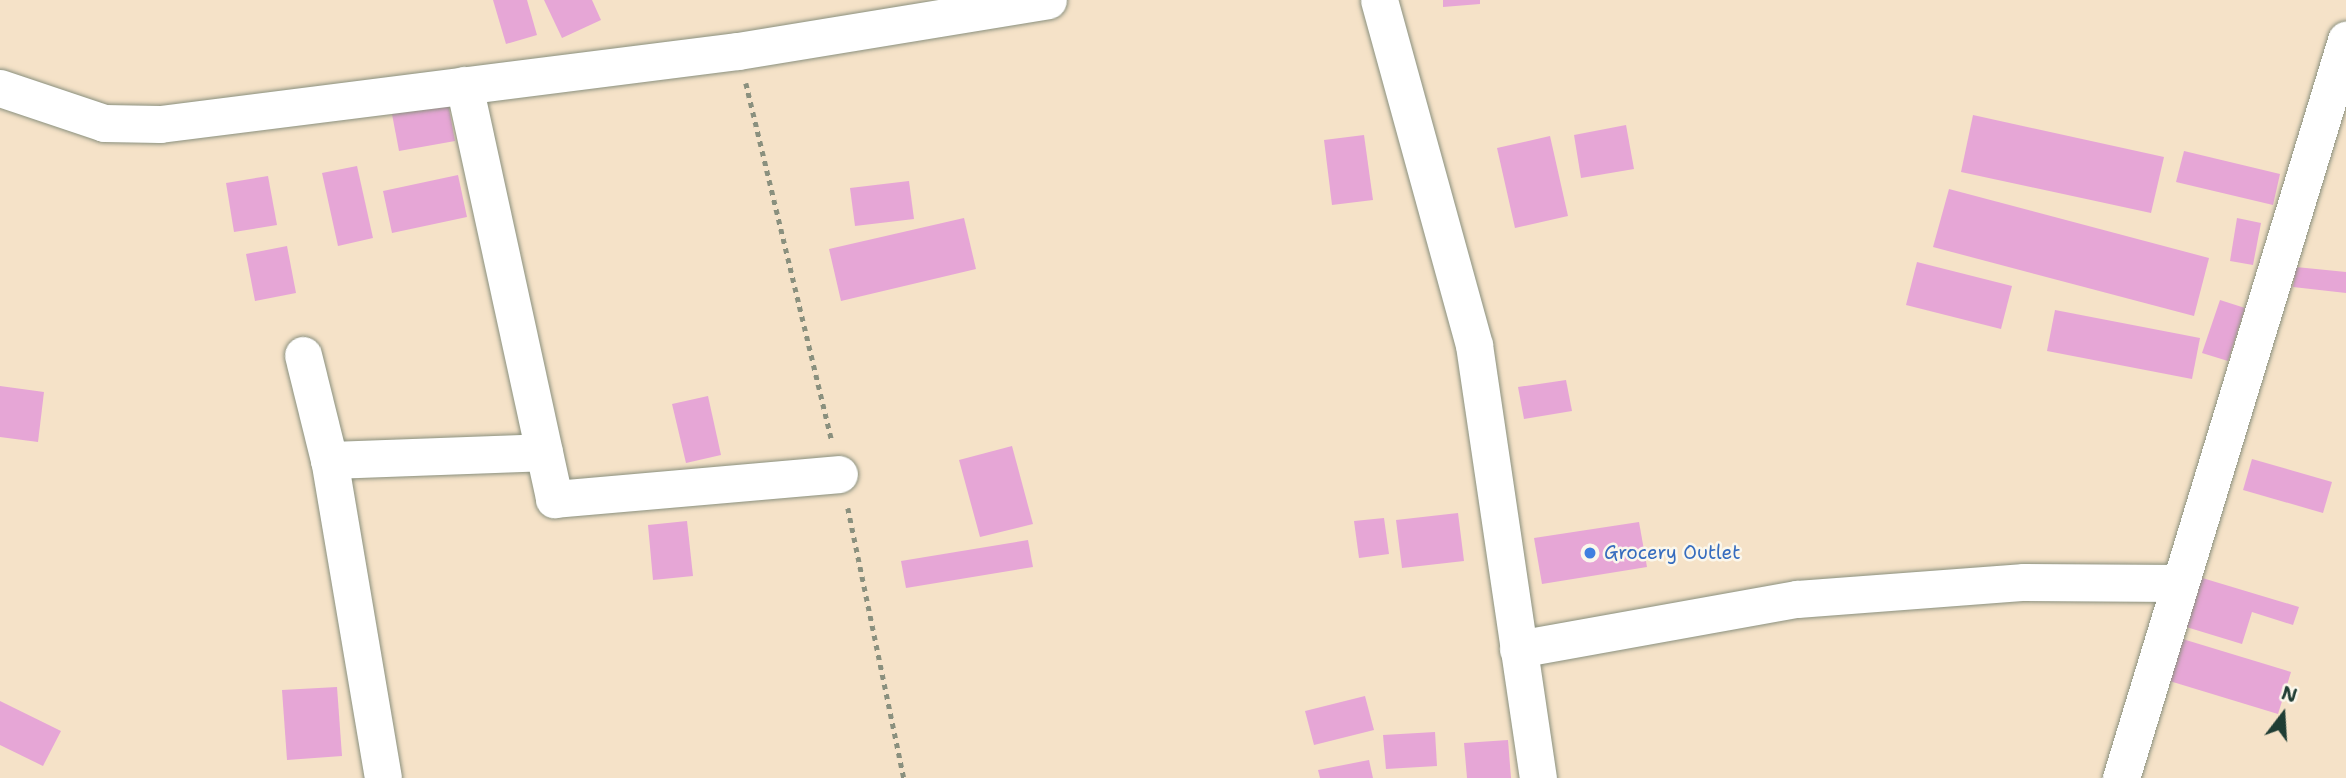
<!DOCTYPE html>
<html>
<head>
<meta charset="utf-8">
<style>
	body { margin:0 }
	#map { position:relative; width:2346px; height:778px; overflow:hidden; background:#f5e2c8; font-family:"Shantell Sans",sans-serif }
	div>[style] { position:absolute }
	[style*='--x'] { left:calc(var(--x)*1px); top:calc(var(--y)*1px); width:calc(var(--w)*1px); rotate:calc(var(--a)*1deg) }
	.building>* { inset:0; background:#e6a6d6 }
	.path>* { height:4.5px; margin-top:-2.25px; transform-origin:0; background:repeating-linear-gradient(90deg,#8a907e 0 5px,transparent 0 10px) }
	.roads { filter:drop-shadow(0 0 2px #8a907e) drop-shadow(0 0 2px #8a907e) }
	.minor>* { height:37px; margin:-18.5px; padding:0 18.5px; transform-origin:18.5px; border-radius:18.5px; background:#fff }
	.dots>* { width:19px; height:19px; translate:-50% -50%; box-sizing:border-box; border:4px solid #fbf7ec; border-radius:50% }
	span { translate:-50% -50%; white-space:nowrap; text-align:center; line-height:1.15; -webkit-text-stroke:5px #fbf7ec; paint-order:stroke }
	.shop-label { font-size:19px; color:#366cbe }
	.left { translate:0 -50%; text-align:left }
	.north { position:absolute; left:2248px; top:680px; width:70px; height:70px; -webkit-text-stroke:5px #fbf7ec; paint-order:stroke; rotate:17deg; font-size:19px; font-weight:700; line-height:28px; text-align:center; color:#1f3d34 }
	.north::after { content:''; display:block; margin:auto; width:24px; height:32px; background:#1f3d34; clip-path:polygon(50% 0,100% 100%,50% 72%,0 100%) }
</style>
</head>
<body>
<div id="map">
	<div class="building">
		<div style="clip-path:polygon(493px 0,527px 0,537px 35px,506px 44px)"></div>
		<div style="clip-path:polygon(544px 0,592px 0,601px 20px,562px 38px)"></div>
		<div style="clip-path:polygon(1443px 0,1480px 0,1480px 4px,1443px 7px)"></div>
		<div style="clip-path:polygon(448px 103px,455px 141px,399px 151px,392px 114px)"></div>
		<div style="clip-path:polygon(1973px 115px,2164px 157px,2151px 213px,1961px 172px)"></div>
		<div style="clip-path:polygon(1626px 125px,1634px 169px,1581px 178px,1574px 135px)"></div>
		<div style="clip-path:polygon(1364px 135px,1373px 200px,1332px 205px,1324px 140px)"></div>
		<div style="clip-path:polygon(1550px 136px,1568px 216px,1515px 228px,1497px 148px)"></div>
		<div style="clip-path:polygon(2184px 151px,2280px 174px,2273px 205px,2176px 182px)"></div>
		<div style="clip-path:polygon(357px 166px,373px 238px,338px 246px,322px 173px)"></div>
		<div style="clip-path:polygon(458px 175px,467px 217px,392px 233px,383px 191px)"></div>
		<div style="clip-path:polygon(268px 176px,277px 225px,234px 232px,226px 183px)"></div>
		<div style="clip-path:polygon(909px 181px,914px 219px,855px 226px,850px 188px)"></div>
		<div style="clip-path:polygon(1949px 189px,2209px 258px,2194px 316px,1933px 247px)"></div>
		<div style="clip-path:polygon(964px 218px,976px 269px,841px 301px,829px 249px)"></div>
		<div style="clip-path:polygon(2237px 218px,2261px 223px,2253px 265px,2230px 261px)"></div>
		<div style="clip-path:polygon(287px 246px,296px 293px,255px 301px,246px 254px)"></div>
		<div style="clip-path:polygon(1917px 262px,2012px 286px,2001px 329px,1906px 305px)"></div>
		<div style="clip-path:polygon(2296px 267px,2346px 272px,2346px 293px,2293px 287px)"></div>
		<div style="clip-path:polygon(2220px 300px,2245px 308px,2228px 361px,2202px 353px)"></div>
		<div style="clip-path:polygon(2055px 310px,2200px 338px,2192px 379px,2047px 351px)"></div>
		<div style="clip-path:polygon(1566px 380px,1572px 411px,1524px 419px,1518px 387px)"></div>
		<div style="clip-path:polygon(0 386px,44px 392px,38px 442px,0 437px)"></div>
		<div style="clip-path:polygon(708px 396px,721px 455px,686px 463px,672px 404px)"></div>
		<div style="clip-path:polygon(1012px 446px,1033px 524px,980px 537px,959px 460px)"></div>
		<div style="clip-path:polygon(2252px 459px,2332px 482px,2323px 513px,2243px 490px)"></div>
		<div style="clip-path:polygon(1458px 513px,1464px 561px,1402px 568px,1396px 520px)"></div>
		<div style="clip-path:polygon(1384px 518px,1389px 554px,1359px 558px,1354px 521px)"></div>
		<div style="clip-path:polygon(687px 521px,693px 576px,653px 580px,648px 525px)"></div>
		<div style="clip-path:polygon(1639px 522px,1647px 567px,1542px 584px,1534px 538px)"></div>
		<div style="clip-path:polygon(1028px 540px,1033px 567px,906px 588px,901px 561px)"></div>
		<div style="clip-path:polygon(2199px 577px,2299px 607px,2293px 625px,2252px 612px,2242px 644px,2183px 626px)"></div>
		<div style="clip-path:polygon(2176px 637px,2291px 672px,2278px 714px,2163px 679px)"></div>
		<div style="clip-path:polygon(337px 687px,342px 756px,287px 760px,282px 690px)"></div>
		<div style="clip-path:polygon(1365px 696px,1374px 730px,1314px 745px,1305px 711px)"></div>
		<div style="clip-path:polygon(0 701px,61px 731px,43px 766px,0 745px)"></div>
		<div style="clip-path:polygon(1435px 732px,1437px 766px,1386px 769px,1383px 735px)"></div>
		<div style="clip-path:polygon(1508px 740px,1511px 778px,1467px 778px,1464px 743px)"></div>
		<div style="clip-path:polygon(1369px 760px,1373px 778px,1320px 778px,1318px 770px)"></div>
	</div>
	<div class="path">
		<div style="--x:746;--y:83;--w:369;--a:76.5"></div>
		<div style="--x:848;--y:508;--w:276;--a:78.3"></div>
	</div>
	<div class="roads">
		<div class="minor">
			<div style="--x:1379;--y:0;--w:358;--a:74.6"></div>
			<div style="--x:1474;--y:345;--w:438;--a:81.6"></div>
			<div style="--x:464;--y:85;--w:424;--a:77.7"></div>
			<div style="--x:554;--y:499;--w:286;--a:-5"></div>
			<div style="--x:0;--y:88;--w:110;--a:18.6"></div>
			<div style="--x:104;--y:123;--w:56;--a:1"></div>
			<div style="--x:160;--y:124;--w:583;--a:-7.2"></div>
			<div style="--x:738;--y:51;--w:314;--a:-9.3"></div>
			<div style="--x:303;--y:355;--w:108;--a:76.1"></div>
			<div style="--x:1518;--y:649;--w:283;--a:-10.2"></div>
			<div style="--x:1797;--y:599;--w:228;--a:-4.3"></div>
			<div style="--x:2024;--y:582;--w:154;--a:0.4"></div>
			<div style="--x:383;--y:778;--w:323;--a:-99.6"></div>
			<div style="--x:329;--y:460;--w:215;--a:-2.1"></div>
			<div style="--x:2121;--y:778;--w:772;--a:-73.04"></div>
		</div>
	</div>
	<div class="dots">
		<div style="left:1590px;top:553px;background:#3f7fe0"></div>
	</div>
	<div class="shop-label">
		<span class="left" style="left:1604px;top:553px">Grocery Outlet</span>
	</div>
	<div class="north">N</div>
</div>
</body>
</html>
